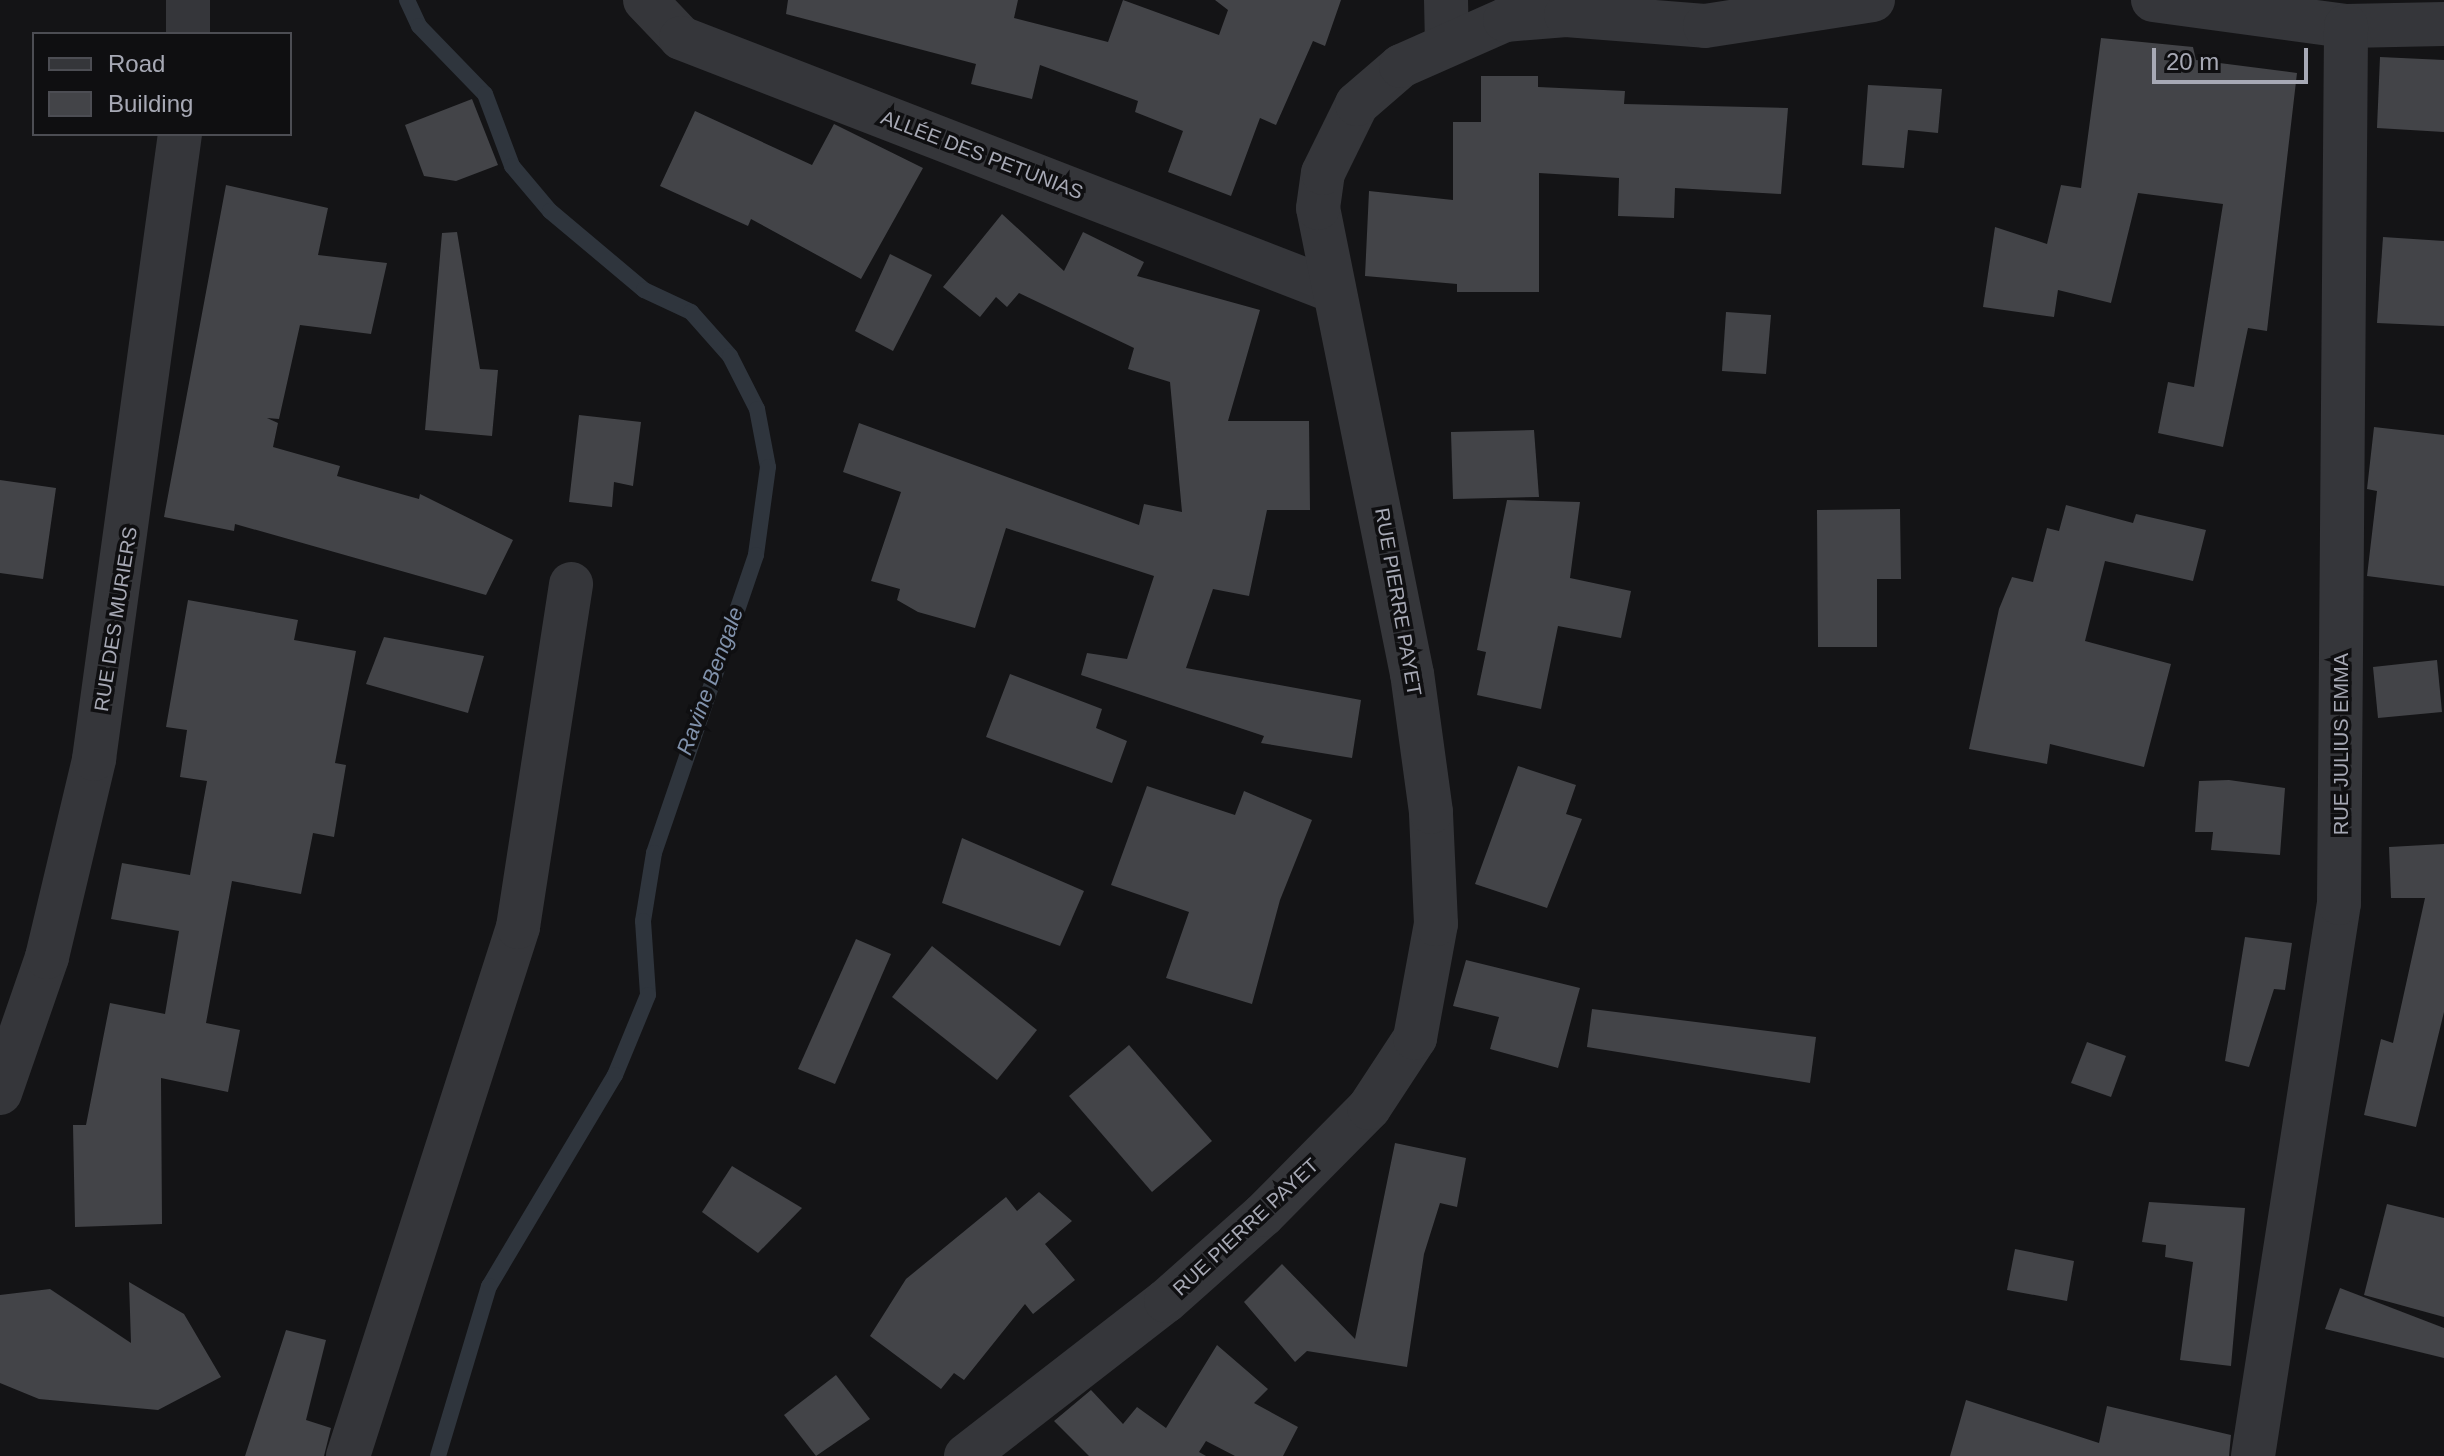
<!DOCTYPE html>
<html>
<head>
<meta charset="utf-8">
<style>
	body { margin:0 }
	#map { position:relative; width:2444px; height:1456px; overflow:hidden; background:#141416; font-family:Helvetica,sans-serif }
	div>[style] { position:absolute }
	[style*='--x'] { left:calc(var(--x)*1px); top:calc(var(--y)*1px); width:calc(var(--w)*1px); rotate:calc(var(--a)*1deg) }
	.stream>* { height:16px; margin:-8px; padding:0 8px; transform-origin:8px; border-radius:8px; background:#2f353d }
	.building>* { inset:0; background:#434448 }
	.minor>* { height:44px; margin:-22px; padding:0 22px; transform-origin:22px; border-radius:22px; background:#35363a }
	span { translate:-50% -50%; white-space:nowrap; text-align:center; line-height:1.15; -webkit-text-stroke:7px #0f0f11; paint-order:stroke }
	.street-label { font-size:20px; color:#a7a9b5 }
	.water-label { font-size:22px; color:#8192ac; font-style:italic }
	.legend { position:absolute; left:32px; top:32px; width:260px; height:104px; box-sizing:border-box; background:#0f0f11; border:2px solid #4c4d53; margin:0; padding:10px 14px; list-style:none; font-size:24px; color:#a7a9b5 }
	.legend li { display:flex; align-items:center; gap:16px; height:40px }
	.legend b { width:40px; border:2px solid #4c4d53 }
	.scale { position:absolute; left:2152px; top:48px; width:156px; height:36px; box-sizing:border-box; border:4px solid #a7a9b5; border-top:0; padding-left:10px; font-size:24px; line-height:28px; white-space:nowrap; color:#a7a9b5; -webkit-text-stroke:6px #0f0f11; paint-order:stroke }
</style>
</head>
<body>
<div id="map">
	<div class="stream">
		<div style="--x:407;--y:0;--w:29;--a:65"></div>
		<div style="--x:419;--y:26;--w:95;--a:45.9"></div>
		<div style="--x:485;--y:94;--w:77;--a:69.4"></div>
		<div style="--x:512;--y:166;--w:59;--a:49.8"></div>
		<div style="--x:550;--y:211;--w:123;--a:40"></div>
		<div style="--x:644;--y:290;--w:52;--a:25.1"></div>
		<div style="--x:691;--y:312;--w:59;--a:48.4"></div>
		<div style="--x:730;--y:356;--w:59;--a:63"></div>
		<div style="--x:757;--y:409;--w:59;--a:79.3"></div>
		<div style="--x:768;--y:467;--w:89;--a:97.8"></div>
		<div style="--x:756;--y:555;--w:315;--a:108.9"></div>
		<div style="--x:654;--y:853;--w:69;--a:99.2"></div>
		<div style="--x:643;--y:921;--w:74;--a:86.1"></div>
		<div style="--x:648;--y:995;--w:87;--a:112.4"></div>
		<div style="--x:615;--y:1075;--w:246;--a:120.8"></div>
		<div style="--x:489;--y:1286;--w:177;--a:106.7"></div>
	</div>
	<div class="building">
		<div style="clip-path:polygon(788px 0,1018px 0,1014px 18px,1108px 42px,1123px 0,1219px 35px,1228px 10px,1215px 0,1341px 0,1325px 46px,1313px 41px,1276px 125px,1260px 118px,1231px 196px,1168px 172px,1183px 131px,1135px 112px,1138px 101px,1040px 65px,1032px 99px,971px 84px,976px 64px,786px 14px)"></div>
		<div style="clip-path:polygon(2101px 38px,2193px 47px,2196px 60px,2297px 73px,2267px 331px,2248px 328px,2223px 447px,2158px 433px,2168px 382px,2194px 387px,2223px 204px,2138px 193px,2111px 303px,2058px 290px,2054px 317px,1983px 307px,1995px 227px,2047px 244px,2061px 185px,2081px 188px)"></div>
		<div style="clip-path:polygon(2380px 57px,2444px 60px,2444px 132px,2377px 128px)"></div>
		<div style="clip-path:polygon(1481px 76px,1538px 76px,1538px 87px,1625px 91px,1624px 104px,1788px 108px,1781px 194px,1675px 188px,1674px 218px,1618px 216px,1619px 178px,1539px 173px,1539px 292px,1457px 292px,1457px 284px,1365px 276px,1369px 191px,1453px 200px,1453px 122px,1481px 122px)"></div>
		<div style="clip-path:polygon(1868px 85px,1942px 89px,1938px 133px,1908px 130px,1904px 168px,1862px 165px)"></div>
		<div style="clip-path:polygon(472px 99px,498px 165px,456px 181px,424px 176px,405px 125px)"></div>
		<div style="clip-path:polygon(695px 111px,812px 165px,834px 124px,923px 168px,861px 279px,751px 219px,748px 226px,660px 186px)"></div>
		<div style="clip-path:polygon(226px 185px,328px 208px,318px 255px,387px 263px,371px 334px,300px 325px,279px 419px,267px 418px,278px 423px,273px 447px,340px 466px,337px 476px,419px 499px,420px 494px,513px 540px,486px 595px,235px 524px,234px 531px,164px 517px)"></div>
		<div style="clip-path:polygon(1002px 214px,1064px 271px,1083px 232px,1144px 262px,1137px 276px,1260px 310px,1228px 421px,1309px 421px,1310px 510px,1267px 510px,1249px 596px,1213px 589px,1186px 668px,1361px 700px,1352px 758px,1261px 743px,1264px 736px,1081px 675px,1087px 653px,1127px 659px,1154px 576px,1006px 528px,975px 628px,918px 612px,897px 600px,900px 589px,871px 581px,901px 492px,843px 472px,859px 423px,1139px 525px,1144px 504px,1182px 512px,1170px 382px,1128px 369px,1134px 348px,1019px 293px,1007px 307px,996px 297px,980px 317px,943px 287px)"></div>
		<div style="clip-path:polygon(457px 232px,480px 369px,498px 370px,492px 436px,425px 430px,442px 233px)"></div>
		<div style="clip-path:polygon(2383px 237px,2444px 241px,2444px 326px,2377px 323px)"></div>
		<div style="clip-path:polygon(890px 254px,932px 275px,893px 351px,855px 331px)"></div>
		<div style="clip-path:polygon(1726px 312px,1771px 315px,1766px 374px,1722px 371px)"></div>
		<div style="clip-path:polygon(579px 415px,641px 422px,633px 486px,614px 482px,612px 507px,569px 502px)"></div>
		<div style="clip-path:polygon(2374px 427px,2444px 435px,2444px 586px,2367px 576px,2377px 491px,2367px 489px)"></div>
		<div style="clip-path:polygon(1534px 430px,1539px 497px,1453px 499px,1451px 432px)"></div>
		<div style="clip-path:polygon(0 480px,56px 488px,43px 579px,0 573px)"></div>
		<div style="clip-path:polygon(1507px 500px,1580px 502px,1570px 578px,1631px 591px,1621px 638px,1558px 626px,1541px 709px,1477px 695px,1486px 652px,1477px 650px)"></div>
		<div style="clip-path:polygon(2066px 505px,2133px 523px,2136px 514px,2206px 530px,2193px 581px,2105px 561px,2085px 641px,2171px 664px,2144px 767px,2050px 744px,2047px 764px,1969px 749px,1999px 609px,2012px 577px,2033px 582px,2047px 528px,2059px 531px)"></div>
		<div style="clip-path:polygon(1900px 509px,1901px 579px,1877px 579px,1877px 647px,1818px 647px,1817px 510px)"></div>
		<div style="clip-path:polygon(188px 600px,298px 620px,294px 640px,356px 651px,335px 763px,346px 765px,334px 837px,313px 833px,301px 894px,232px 881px,206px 1023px,240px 1030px,228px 1092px,161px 1078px,162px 1224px,75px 1227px,73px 1125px,86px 1125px,110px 1003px,165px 1014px,179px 931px,111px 919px,122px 863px,190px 875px,207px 781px,180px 777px,187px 730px,166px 727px)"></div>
		<div style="clip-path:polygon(384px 637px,484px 656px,468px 713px,366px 684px)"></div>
		<div style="clip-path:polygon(2437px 660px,2442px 712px,2378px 718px,2373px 667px)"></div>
		<div style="clip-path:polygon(1010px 674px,1102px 709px,1096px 728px,1127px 741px,1112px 783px,986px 737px)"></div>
		<div style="clip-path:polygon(1518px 766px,1576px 785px,1566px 814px,1582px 819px,1547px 908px,1475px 884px)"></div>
		<div style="clip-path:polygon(2229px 780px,2285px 788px,2280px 855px,2211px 850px,2213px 832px,2195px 832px,2199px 781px)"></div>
		<div style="clip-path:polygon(1147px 786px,1235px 815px,1244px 791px,1312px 820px,1280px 900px,1252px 1004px,1166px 978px,1189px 912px,1111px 885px)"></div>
		<div style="clip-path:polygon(962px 838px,1084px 891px,1060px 946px,942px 903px)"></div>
		<div style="clip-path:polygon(2444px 844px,2444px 1012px,2416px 1127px,2364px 1115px,2381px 1039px,2393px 1043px,2425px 898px,2391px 898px,2389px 847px)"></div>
		<div style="clip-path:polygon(2245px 937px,2292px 943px,2285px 990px,2274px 989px,2249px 1067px,2225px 1061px)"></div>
		<div style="clip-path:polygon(856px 939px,891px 954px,835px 1084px,798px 1069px)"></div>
		<div style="clip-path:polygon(932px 946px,1037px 1030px,997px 1080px,892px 997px)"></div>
		<div style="clip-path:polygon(1466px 960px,1580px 988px,1558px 1068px,1490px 1049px,1499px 1017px,1453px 1006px)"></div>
		<div style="clip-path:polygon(1592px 1009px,1816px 1037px,1810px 1083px,1587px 1047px)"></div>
		<div style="clip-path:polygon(2087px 1042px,2126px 1056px,2111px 1097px,2071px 1083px)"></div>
		<div style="clip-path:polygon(1129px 1045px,1212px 1141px,1152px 1192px,1069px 1096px)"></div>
		<div style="clip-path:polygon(1395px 1143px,1466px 1158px,1457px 1207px,1440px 1203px,1424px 1254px,1407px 1367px,1307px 1351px,1295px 1362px,1244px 1302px,1282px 1264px,1355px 1339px)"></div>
		<div style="clip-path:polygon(732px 1166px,802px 1208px,758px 1253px,702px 1212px)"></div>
		<div style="clip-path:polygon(1039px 1192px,1072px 1221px,1045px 1244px,1075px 1280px,1033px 1314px,1025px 1304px,964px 1380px,954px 1373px,941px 1389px,870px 1336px,906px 1279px,1006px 1197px,1017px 1211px)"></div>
		<div style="clip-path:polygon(2149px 1202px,2245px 1208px,2231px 1366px,2180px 1360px,2193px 1262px,2165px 1257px,2166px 1245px,2142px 1242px)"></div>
		<div style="clip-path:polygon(2387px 1204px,2444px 1218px,2444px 1317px,2364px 1295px)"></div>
		<div style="clip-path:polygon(2015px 1249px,2074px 1261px,2067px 1301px,2007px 1290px)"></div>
		<div style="clip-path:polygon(129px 1282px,184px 1314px,221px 1377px,158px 1410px,39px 1399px,0 1383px,0 1295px,50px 1289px,131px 1343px)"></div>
		<div style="clip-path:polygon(2340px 1288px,2444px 1328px,2444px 1358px,2325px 1329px)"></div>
		<div style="clip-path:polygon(286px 1330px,326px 1340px,306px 1420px,331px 1428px,324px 1456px,245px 1456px)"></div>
		<div style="clip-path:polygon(1217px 1345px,1268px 1389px,1254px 1403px,1298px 1427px,1283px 1456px,1235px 1456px,1206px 1441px,1199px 1452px,1206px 1456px,1089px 1456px,1054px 1421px,1091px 1390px,1123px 1424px,1137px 1407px,1166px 1428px)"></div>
		<div style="clip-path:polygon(836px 1375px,870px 1419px,816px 1456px,784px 1415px)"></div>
		<div style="clip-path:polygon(1966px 1400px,2099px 1443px,2107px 1406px,2231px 1435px,2229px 1456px,1950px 1456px)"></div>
	</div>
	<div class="minor">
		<div style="--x:645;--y:0;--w:52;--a:46.5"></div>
		<div style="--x:681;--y:38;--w:697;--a:21.19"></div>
		<div style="--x:1446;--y:0;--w:43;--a:88.7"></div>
		<div style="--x:2153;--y:0;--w:195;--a:7.7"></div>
		<div style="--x:2346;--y:26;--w:98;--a:-1.2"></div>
		<div style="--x:188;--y:34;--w:34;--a:-90"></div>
		<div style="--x:0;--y:1093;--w:144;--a:-70.9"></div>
		<div style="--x:47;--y:957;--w:204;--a:-76.6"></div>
		<div style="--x:94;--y:759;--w:631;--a:-82.17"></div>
		<div style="--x:348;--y:1456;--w:556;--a:-72.18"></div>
		<div style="--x:518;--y:927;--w:347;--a:-81.2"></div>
		<div style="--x:966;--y:1456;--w:253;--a:-37.8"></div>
		<div style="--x:1166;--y:1301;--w:130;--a:-41.6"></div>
		<div style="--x:1263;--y:1215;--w:151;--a:-45.3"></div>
		<div style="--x:1369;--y:1108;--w:84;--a:-56.7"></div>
		<div style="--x:1415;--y:1038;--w:116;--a:-79.6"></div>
		<div style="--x:1436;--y:924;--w:112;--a:-92.6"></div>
		<div style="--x:1431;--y:812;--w:139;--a:-97.8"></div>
		<div style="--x:1412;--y:674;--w:475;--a:-101.4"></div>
		<div style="--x:1318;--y:208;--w:35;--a:-82"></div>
		<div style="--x:1323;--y:173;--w:77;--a:-63.8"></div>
		<div style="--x:1357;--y:104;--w:58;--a:-40.8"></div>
		<div style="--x:1401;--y:66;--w:114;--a:-23.9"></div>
		<div style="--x:1505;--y:20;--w:61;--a:-4.7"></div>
		<div style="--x:1566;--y:15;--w:139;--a:4.5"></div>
		<div style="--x:1705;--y:26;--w:170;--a:-8.8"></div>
		<div style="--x:2253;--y:1456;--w:560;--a:-81.16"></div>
		<div style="--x:2339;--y:903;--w:877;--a:-89.54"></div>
	</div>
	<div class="street-label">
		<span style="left:982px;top:155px;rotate:21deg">ALLÉE DES PETUNIAS</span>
		<span style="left:1398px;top:602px;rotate:80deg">RUE PIERRE PAYET</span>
		<span style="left:116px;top:619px;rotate:-81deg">RUE DES MURIERS</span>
		<span style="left:2341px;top:744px;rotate:-90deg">RUE JULIUS EMMA</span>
		<span style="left:1246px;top:1227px;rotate:-43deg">RUE PIERRE PAYET</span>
	</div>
	<div class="water-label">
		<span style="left:710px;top:681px;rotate:-70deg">Ravine Bengale</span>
	</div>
	<ul class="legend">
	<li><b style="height:10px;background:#35363a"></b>Road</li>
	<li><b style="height:22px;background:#434448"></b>Building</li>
	</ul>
	<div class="scale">20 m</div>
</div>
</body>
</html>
